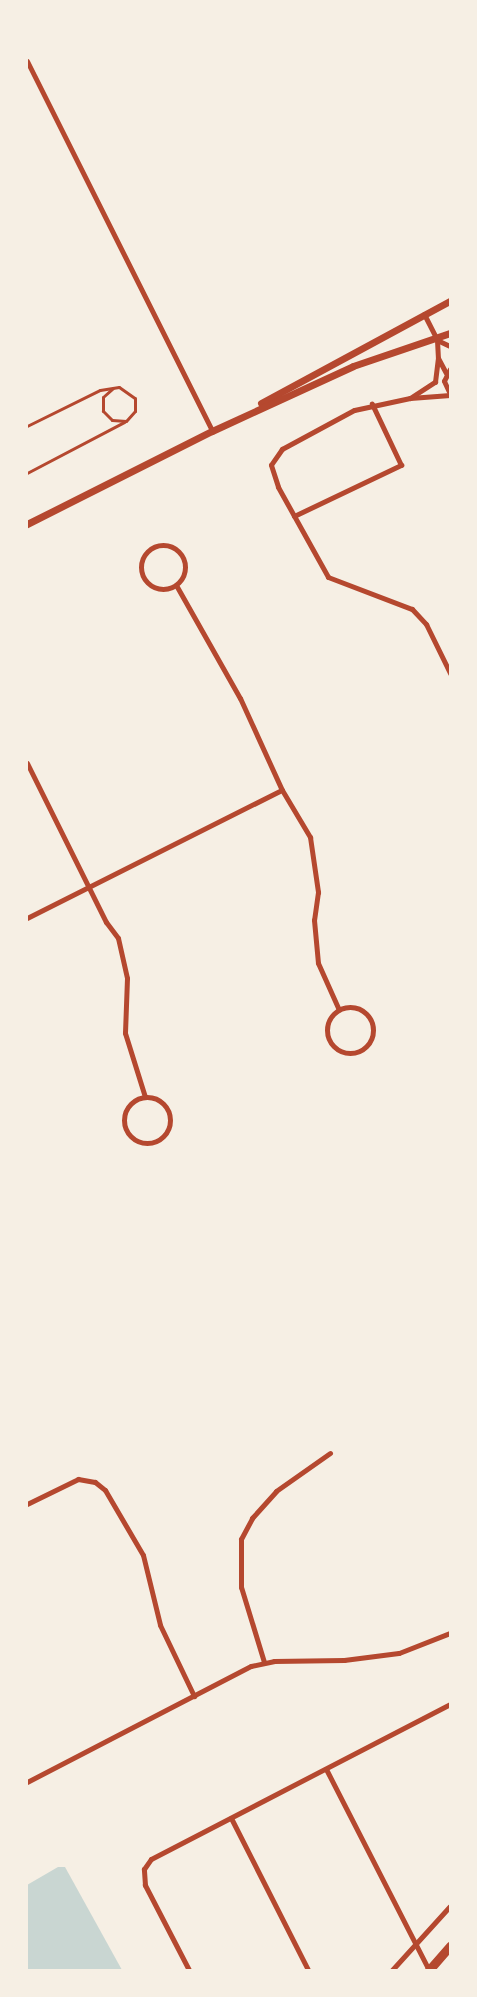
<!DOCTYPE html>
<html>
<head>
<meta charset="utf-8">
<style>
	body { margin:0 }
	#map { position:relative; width:477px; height:1997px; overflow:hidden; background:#f6efe4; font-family:Helvetica,sans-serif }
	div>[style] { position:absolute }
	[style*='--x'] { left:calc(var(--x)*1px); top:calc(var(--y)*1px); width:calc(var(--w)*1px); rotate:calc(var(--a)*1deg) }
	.water>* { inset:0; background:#c9d6d2 }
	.service>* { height:3px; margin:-1.5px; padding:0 1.5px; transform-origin:1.5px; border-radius:1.5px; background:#b5482f }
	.minor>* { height:5px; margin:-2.5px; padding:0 2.5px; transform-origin:2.5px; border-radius:2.5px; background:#b5482f }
	.minor>.ring { margin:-2.5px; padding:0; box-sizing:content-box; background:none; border:5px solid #b5482f; border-radius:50% }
	.tertiary>* { height:7px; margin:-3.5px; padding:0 3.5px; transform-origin:3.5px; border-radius:3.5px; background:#b5482f }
	.trunk>* { height:9px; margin:-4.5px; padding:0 4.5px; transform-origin:4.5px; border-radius:4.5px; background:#b5482f }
	span { translate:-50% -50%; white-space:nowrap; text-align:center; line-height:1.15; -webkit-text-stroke:5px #f6efe4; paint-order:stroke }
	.frame { position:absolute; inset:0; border:28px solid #f6efe4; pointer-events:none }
</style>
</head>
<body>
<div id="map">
	<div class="water">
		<div style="clip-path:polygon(58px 1867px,65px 1867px,122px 1970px,27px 1970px,27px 1885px)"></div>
	</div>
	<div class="service">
		<div style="--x:27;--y:426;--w:81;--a:-26.3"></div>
		<div style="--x:100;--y:390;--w:19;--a:-9"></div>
		<div style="--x:119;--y:387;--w:19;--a:35"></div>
		<div style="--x:135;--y:398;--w:13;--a:90"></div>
		<div style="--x:135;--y:411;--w:13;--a:132"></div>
		<div style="--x:126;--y:421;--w:14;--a:-176"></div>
		<div style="--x:112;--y:420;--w:13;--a:-135"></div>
		<div style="--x:103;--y:411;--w:14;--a:-90"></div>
		<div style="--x:103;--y:397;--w:13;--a:-42"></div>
		<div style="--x:27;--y:473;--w:110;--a:-27.7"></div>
	</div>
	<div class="minor">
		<div style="--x:27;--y:61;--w:414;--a:63.4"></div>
		<div style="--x:424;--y:314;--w:29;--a:63"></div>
		<div style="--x:437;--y:340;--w:18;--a:87"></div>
		<div style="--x:438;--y:358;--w:17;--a:62"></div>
		<div style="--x:437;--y:340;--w:14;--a:25"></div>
		<div style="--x:450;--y:369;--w:13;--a:117"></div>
		<div style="--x:444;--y:381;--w:14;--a:65"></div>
		<div style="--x:450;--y:395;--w:40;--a:175.7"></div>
		<div style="--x:410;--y:398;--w:57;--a:167.9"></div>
		<div style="--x:354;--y:410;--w:82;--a:151.6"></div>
		<div style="--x:282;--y:449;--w:19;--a:125"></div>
		<div style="--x:271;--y:465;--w:23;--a:72"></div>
		<div style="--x:278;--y:487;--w:103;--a:60.9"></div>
		<div style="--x:328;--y:577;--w:90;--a:20.9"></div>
		<div style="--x:412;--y:609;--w:21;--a:47"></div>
		<div style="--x:426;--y:624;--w:55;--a:63.9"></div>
		<div style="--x:410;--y:398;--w:30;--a:-33"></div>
		<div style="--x:435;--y:382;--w:23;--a:-83"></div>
		<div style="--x:294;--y:516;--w:119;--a:-25.5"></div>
		<div style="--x:401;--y:465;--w:68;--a:-115.4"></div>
		<div class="ring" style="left:141px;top:545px;width:39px;height:39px"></div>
		<div style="--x:176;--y:585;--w:130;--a:60.5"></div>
		<div style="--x:240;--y:698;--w:101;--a:65.5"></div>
		<div style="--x:282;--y:790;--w:55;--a:59.2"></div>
		<div style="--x:310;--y:837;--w:56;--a:81.7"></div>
		<div style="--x:318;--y:892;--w:28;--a:98"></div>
		<div style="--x:314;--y:920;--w:43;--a:84.7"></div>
		<div style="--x:318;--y:963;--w:51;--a:65.9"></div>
		<div style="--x:27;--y:763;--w:178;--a:63.6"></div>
		<div style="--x:106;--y:922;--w:20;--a:53"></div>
		<div style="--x:118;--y:938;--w:41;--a:77.3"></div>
		<div style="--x:127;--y:978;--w:55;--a:92.1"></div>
		<div style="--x:125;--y:1033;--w:67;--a:72.6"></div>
		<div style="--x:27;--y:918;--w:285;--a:-26.7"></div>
		<div class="ring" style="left:327px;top:1007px;width:41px;height:41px"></div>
		<div class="ring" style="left:124px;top:1097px;width:41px;height:41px"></div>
		<div style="--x:27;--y:1504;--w:57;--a:-26.1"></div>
		<div style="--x:78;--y:1479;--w:17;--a:10"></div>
		<div style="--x:95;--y:1482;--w:13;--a:39"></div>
		<div style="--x:105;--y:1490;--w:75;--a:59.7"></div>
		<div style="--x:143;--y:1555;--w:72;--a:76.3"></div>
		<div style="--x:160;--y:1625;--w:79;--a:64.4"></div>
		<div style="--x:264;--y:1662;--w:78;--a:-107"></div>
		<div style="--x:241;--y:1587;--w:48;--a:-90"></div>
		<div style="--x:241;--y:1539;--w:24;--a:-62"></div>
		<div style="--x:252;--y:1518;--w:36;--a:-48"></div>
		<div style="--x:276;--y:1491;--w:66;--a:-35.1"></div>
		<div style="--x:326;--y:1769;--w:226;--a:62.9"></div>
		<div style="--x:27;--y:1782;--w:252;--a:-27.4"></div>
		<div style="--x:251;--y:1666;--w:24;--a:-12"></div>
		<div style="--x:274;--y:1661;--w:70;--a:-0.8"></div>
		<div style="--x:344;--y:1660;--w:55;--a:-7.3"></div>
		<div style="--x:399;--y:1653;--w:55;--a:-21.4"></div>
		<div style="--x:231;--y:1818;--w:170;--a:63.1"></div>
		<div style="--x:189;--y:1970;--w:96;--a:-117.4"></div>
		<div style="--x:145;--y:1885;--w:16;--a:-94"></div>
		<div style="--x:144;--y:1869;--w:12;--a:-55"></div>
		<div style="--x:151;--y:1859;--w:337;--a:-27.4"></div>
		<div style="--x:392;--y:1970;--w:86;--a:-47.8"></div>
	</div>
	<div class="tertiary">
		<div style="--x:261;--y:403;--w:215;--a:-28.4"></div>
		<div style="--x:27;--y:524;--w:207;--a:-26.7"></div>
		<div style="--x:212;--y:431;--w:155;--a:-24.7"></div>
		<div style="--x:353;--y:366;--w:102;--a:-18.8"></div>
	</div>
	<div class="trunk">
		<div style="--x:429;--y:1970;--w:32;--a:-49"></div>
	</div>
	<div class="frame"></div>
</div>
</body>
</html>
